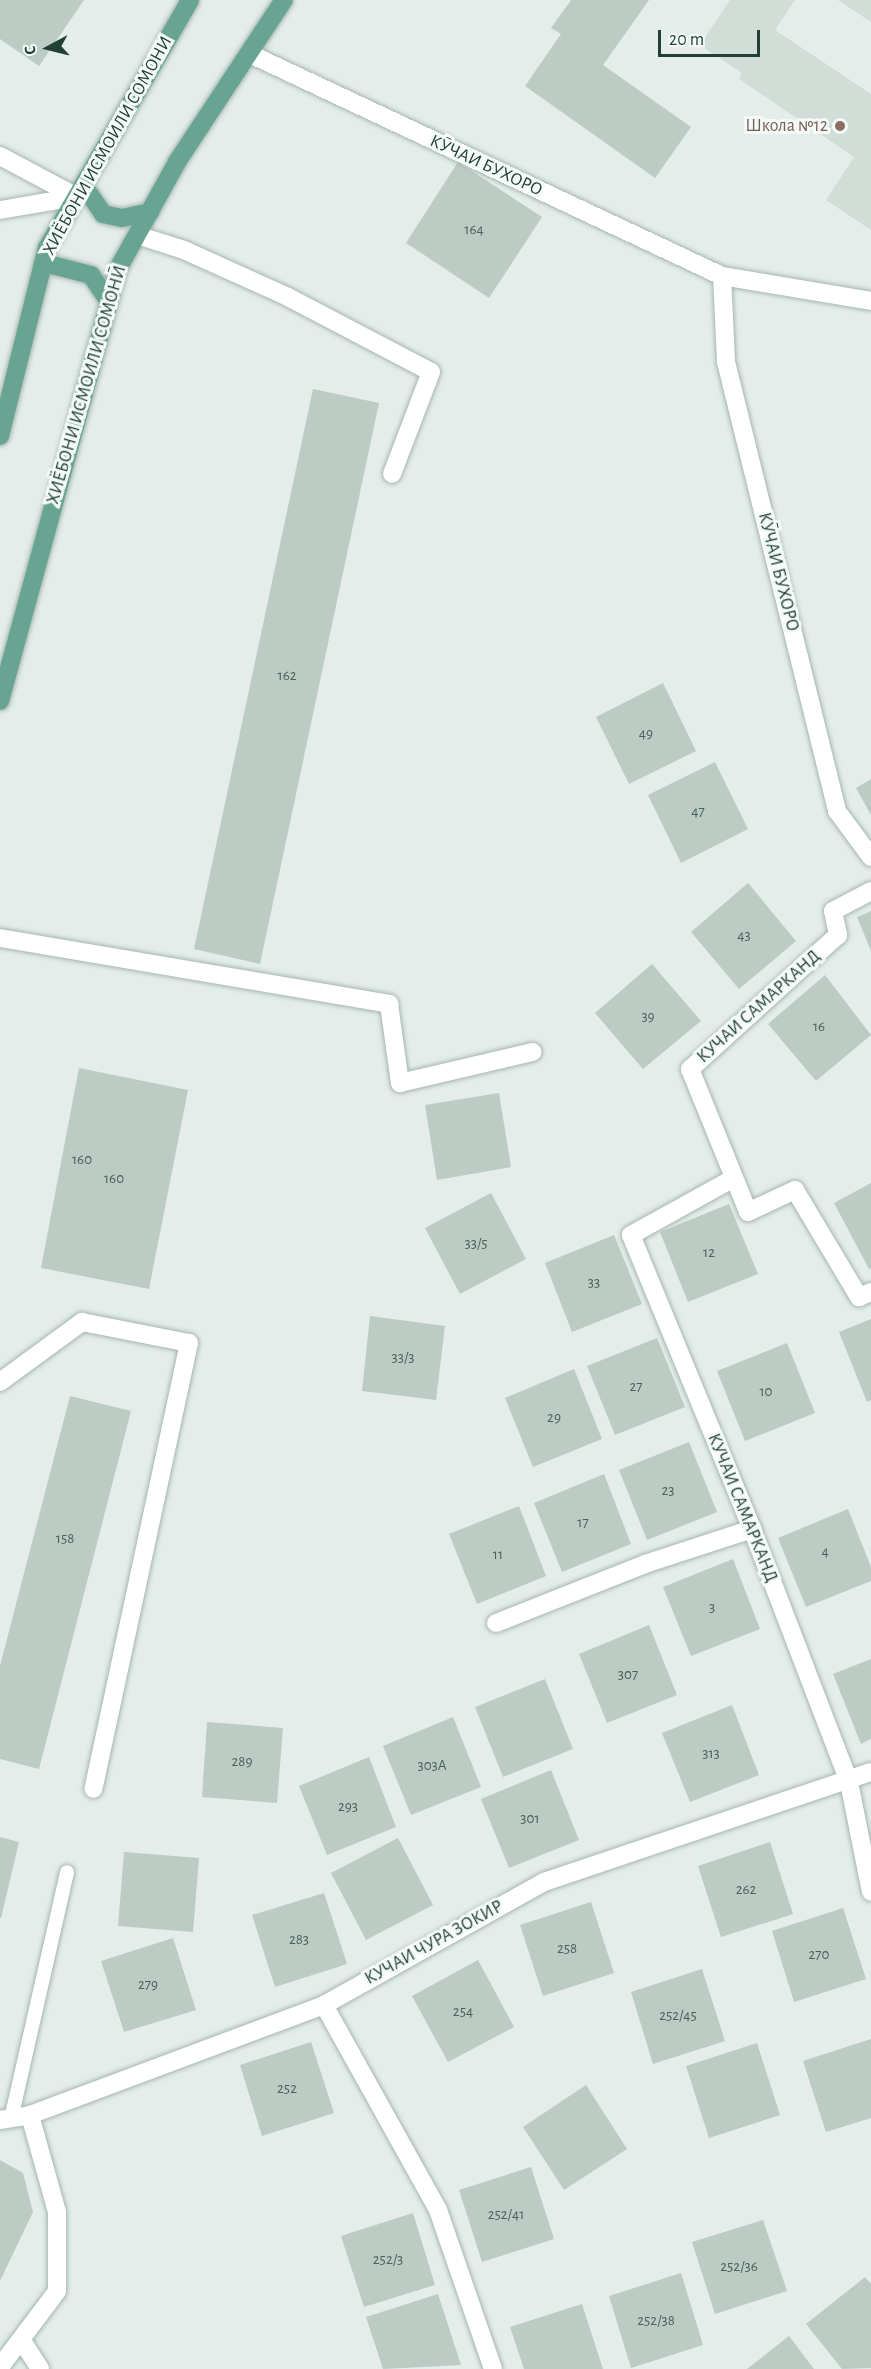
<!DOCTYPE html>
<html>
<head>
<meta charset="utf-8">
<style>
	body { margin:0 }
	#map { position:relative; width:871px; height:2369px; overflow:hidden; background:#e4ede9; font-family:"Alegreya Sans",sans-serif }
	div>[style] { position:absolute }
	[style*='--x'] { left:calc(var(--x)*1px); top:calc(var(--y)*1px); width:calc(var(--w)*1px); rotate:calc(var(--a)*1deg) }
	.built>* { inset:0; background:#d2ddd8 }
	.building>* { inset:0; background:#bccbc4 }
	.roads { filter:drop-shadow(0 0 2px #a6b6b0) drop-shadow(0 0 2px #a6b6b0) }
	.service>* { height:14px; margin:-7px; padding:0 7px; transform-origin:7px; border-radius:7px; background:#fff }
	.minor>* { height:18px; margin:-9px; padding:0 9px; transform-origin:9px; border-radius:9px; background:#fff }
	.primary>* { height:18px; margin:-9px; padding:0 9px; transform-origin:9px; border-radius:9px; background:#67a492 }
	.dots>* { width:16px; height:16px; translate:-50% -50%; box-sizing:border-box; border:3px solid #f4faf7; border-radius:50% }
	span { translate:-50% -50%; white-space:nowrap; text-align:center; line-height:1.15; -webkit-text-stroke:6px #f4faf7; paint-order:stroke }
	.number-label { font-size:15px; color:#48635a }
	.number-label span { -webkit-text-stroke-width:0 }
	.education-label { font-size:18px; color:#785e54 }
	.right { translate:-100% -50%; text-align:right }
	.street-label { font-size:18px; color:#224036 }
	.north { position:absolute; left:18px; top:18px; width:60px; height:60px; -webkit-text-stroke:4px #f4faf7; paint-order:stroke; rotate:263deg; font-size:16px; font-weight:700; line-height:24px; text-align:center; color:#224036 }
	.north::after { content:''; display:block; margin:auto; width:21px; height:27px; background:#224036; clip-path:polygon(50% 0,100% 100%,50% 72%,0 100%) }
	.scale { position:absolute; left:658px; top:30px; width:102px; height:27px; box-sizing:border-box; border:3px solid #224036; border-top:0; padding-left:8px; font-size:18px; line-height:21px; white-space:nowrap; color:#224036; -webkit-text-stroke:4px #f4faf7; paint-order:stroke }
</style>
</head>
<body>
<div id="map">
	<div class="built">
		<div style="clip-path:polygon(730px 0,795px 0,775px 30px,871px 94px,871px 230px,826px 200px,854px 157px,739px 79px,742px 73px,700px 45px)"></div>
		<div style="clip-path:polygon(838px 0,871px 0,871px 22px)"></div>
	</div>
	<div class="building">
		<div style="clip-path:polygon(0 0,84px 0,39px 66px,0 39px)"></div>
		<div style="clip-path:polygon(571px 0,649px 0,603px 65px,691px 127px,655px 178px,525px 86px,561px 34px,551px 28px)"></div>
		<div style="clip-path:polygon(458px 162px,542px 217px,489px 298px,406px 243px)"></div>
		<div style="clip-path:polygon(313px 389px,379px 403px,260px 964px,194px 949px)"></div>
		<div style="clip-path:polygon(663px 683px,696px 751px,629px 784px,596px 717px)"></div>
		<div style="clip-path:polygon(715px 762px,748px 829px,681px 863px,648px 795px)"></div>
		<div style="clip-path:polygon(871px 779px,871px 815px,856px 788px)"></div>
		<div style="clip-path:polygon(748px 883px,796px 941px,739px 989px,691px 932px)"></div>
		<div style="clip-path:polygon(871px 911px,871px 951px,857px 917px)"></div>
		<div style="clip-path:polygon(652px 964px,701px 1021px,643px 1069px,595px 1013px)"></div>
		<div style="clip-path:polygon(825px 975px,871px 1035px,816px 1081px,768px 1024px)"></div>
		<div style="clip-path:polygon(79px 1068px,188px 1090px,149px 1289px,41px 1268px)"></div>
		<div style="clip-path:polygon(499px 1093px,511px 1167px,437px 1180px,425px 1105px)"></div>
		<div style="clip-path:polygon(871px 1183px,871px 1268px,869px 1269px,834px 1203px)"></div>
		<div style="clip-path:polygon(491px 1193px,526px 1259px,460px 1294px,425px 1228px)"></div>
		<div style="clip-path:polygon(729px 1204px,758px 1274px,688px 1302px,660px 1232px)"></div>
		<div style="clip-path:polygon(614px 1235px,642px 1304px,572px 1332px,545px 1263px)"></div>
		<div style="clip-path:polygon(370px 1316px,445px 1326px,436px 1400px,362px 1391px)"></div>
		<div style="clip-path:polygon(871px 1319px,871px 1400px,867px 1402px,839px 1332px)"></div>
		<div style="clip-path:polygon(657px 1338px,685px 1407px,615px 1435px,587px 1366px)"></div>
		<div style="clip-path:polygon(787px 1343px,815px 1413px,745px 1441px,717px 1371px)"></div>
		<div style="clip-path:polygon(574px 1369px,602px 1439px,533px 1467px,505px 1398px)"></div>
		<div style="clip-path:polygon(70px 1396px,131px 1411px,39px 1769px,0 1759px,0 1666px)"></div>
		<div style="clip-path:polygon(689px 1442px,717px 1512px,647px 1540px,619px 1470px)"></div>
		<div style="clip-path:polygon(604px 1474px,631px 1544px,562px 1572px,534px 1503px)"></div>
		<div style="clip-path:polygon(519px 1506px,546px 1576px,477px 1604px,449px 1534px)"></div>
		<div style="clip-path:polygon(848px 1509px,871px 1567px,871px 1581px,806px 1607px,778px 1538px)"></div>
		<div style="clip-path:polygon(733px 1559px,760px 1629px,691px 1656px,663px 1587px)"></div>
		<div style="clip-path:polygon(649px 1625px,677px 1695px,607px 1723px,579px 1654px)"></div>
		<div style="clip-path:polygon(871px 1659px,871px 1739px,861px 1744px,833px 1674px)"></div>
		<div style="clip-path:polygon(545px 1679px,573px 1749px,503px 1777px,475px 1707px)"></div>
		<div style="clip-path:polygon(732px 1705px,759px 1775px,690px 1802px,662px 1733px)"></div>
		<div style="clip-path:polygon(453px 1717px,481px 1787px,411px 1815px,383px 1746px)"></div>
		<div style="clip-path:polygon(207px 1722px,283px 1728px,277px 1803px,202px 1797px)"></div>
		<div style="clip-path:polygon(369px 1757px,396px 1827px,327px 1855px,299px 1786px)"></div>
		<div style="clip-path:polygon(551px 1770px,579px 1840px,509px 1868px,481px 1799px)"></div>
		<div style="clip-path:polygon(0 1837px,19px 1842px,1px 1918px,0 1918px)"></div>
		<div style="clip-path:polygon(398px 1838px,433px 1905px,366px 1940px,331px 1873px)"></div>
		<div style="clip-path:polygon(770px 1842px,793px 1914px,721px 1937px,698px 1866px)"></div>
		<div style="clip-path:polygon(124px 1852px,199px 1858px,193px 1932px,118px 1926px)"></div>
		<div style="clip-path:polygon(324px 1893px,347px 1964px,275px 1987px,252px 1915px)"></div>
		<div style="clip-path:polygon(591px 1902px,614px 1973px,543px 1996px,520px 1925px)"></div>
		<div style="clip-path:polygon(843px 1908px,866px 1979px,794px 2002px,772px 1931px)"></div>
		<div style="clip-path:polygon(173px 1938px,196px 2010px,124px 2032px,101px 1961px)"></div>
		<div style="clip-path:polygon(478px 1960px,514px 2027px,448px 2062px,412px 1996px)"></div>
		<div style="clip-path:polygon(702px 1969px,725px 2041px,653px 2064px,631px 1992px)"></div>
		<div style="clip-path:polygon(871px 2039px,871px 2118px,826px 2132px,803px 2061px)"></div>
		<div style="clip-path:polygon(311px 2042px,334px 2113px,262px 2136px,240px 2065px)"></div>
		<div style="clip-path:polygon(757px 2043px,780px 2115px,709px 2138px,686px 2066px)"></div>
		<div style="clip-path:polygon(586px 2085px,627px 2149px,564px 2190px,523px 2127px)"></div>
		<div style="clip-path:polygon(0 2160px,23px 2173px,33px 2212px,0 2281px)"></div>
		<div style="clip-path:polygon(531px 2167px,554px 2239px,482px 2262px,459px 2190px)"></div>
		<div style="clip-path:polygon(413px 2213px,435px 2285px,364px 2307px,341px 2236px)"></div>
		<div style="clip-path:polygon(763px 2220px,787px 2291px,715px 2314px,692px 2242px)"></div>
		<div style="clip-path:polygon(681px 2273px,703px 2345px,631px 2368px,609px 2296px)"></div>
		<div style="clip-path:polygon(865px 2277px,871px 2284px,871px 2368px,842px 2369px,806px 2324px)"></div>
		<div style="clip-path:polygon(438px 2294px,461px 2365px,383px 2369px,366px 2317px)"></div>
		<div style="clip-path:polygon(582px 2304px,603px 2369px,524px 2369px,510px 2327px)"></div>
		<div style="clip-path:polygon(789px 2336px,814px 2369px,747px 2369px)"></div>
	</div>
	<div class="roads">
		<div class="service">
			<div style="--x:11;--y:2119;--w:253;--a:-77.2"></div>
		</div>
		<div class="minor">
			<div style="--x:250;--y:54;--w:522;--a:25.19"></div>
			<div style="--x:722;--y:276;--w:151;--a:9.5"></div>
			<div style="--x:0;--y:156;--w:87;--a:28"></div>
			<div style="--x:0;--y:210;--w:78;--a:-9.6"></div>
			<div style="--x:137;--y:235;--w:49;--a:17.7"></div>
			<div style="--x:184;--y:250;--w:114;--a:24.3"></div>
			<div style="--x:288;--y:297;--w:161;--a:27.7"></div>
			<div style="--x:431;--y:372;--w:109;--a:110.9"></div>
			<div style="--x:722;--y:276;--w:86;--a:87.3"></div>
			<div style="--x:726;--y:362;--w:463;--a:76.1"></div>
			<div style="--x:837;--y:811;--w:57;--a:53.5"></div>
			<div style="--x:871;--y:891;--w:43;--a:152.2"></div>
			<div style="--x:833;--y:911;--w:25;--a:78"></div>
			<div style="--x:838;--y:935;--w:200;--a:137.8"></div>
			<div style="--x:690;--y:1069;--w:154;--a:67.9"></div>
			<div style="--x:748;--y:1212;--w:52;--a:-25.1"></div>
			<div style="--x:795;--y:1190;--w:125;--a:59.1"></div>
			<div style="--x:859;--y:1297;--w:13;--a:-23"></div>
			<div style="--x:0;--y:938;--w:395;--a:9.6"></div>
			<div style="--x:389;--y:1004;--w:80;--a:82.1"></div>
			<div style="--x:400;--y:1083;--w:136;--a:-13.2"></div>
			<div style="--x:734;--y:1178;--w:118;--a:151"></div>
			<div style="--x:631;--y:1235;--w:318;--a:67.6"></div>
			<div style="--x:752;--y:1529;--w:271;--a:69"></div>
			<div style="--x:849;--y:1782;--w:112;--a:78.7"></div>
			<div style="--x:0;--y:1382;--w:102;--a:-36.2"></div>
			<div style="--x:82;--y:1322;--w:109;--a:11.1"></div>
			<div style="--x:189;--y:1343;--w:456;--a:102.1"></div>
			<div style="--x:496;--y:1623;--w:160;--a:-21.6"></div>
			<div style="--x:645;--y:1564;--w:113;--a:-18.1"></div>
			<div style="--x:324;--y:2005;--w:235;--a:60.9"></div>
			<div style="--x:438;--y:2210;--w:168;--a:70.9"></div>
			<div style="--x:0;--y:2120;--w:30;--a:-9"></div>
			<div style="--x:30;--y:2115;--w:314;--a:-20.5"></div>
			<div style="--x:324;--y:2005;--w:252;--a:-29.2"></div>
			<div style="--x:544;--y:1882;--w:345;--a:-18.6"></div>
			<div style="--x:22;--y:2341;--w:33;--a:57"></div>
			<div style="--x:0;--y:2367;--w:95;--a:-53.1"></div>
			<div style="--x:57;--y:2291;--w:79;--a:-90"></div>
			<div style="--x:57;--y:2212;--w:101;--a:-105.6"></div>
		</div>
		<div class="primary">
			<div style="--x:83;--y:185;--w:35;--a:55"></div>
			<div style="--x:103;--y:214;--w:19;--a:12"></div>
			<div style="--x:122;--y:218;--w:29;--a:-12"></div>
			<div style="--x:44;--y:263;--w:49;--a:14.3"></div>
			<div style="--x:91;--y:275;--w:32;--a:56"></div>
			<div style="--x:0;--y:436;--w:194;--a:-76"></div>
			<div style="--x:47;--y:248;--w:286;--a:-60"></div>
			<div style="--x:0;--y:701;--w:448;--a:-74.7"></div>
			<div style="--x:118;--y:269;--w:122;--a:-61.1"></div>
			<div style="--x:177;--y:162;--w:194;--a:-56.6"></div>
		</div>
	</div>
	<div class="dots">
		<div style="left:840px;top:126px;background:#8d6e63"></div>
	</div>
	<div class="number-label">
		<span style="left:474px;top:230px">164</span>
		<span style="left:287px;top:676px">162</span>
		<span style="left:646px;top:734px">49</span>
		<span style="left:698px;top:812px">47</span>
		<span style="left:744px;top:936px">43</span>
		<span style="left:648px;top:1017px">39</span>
		<span style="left:819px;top:1027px">16</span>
		<span style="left:82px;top:1160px">160</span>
		<span style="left:114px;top:1179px">160</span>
		<span style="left:476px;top:1244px">33/5</span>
		<span style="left:709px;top:1253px">12</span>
		<span style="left:594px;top:1283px">33</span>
		<span style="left:403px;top:1358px">33/3</span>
		<span style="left:636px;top:1387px">27</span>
		<span style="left:766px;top:1392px">10</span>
		<span style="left:554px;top:1418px">29</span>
		<span style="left:668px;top:1491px">23</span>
		<span style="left:583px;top:1523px">17</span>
		<span style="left:65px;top:1539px">158</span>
		<span style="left:825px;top:1552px">4</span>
		<span style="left:498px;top:1555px">11</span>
		<span style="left:712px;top:1608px">3</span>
		<span style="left:628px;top:1675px">307</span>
		<span style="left:711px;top:1754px">313</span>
		<span style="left:242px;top:1762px">289</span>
		<span style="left:432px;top:1766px">303А</span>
		<span style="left:348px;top:1807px">293</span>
		<span style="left:530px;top:1819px">301</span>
		<span style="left:746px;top:1890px">262</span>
		<span style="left:299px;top:1940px">283</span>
		<span style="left:567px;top:1949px">258</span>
		<span style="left:819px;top:1955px">270</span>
		<span style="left:148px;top:1985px">279</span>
		<span style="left:463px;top:2012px">254</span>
		<span style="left:678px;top:2016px">252/45</span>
		<span style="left:287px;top:2089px">252</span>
		<span style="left:506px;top:2215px">252/41</span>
		<span style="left:388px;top:2260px">252/3</span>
		<span style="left:739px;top:2267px">252/36</span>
		<span style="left:656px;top:2321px">252/38</span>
	</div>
	<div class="education-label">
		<span class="right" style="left:828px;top:126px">Школа №12</span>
	</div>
	<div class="street-label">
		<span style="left:108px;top:146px;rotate:-61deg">ХИЁБОНИ ИСМОИЛИ СОМОНИ</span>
		<span style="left:486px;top:166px;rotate:25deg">КӮЧАИ БУХОРО</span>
		<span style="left:87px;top:385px;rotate:-74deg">ХИЁБОНИ ИСМОИЛИ СОМОНӢ</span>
		<span style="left:778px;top:572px;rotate:76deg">КӮЧАИ БУХОРО</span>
		<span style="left:759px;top:1007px;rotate:-42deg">КУЧАИ САМАРКАНД</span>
		<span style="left:742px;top:1508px;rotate:68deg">КУЧАИ САМАРКАНД</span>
		<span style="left:434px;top:1943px;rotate:-29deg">КУЧАИ ЧУРА ЗОКИР</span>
	</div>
	<div class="north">С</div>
	<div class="scale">20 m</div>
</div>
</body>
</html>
